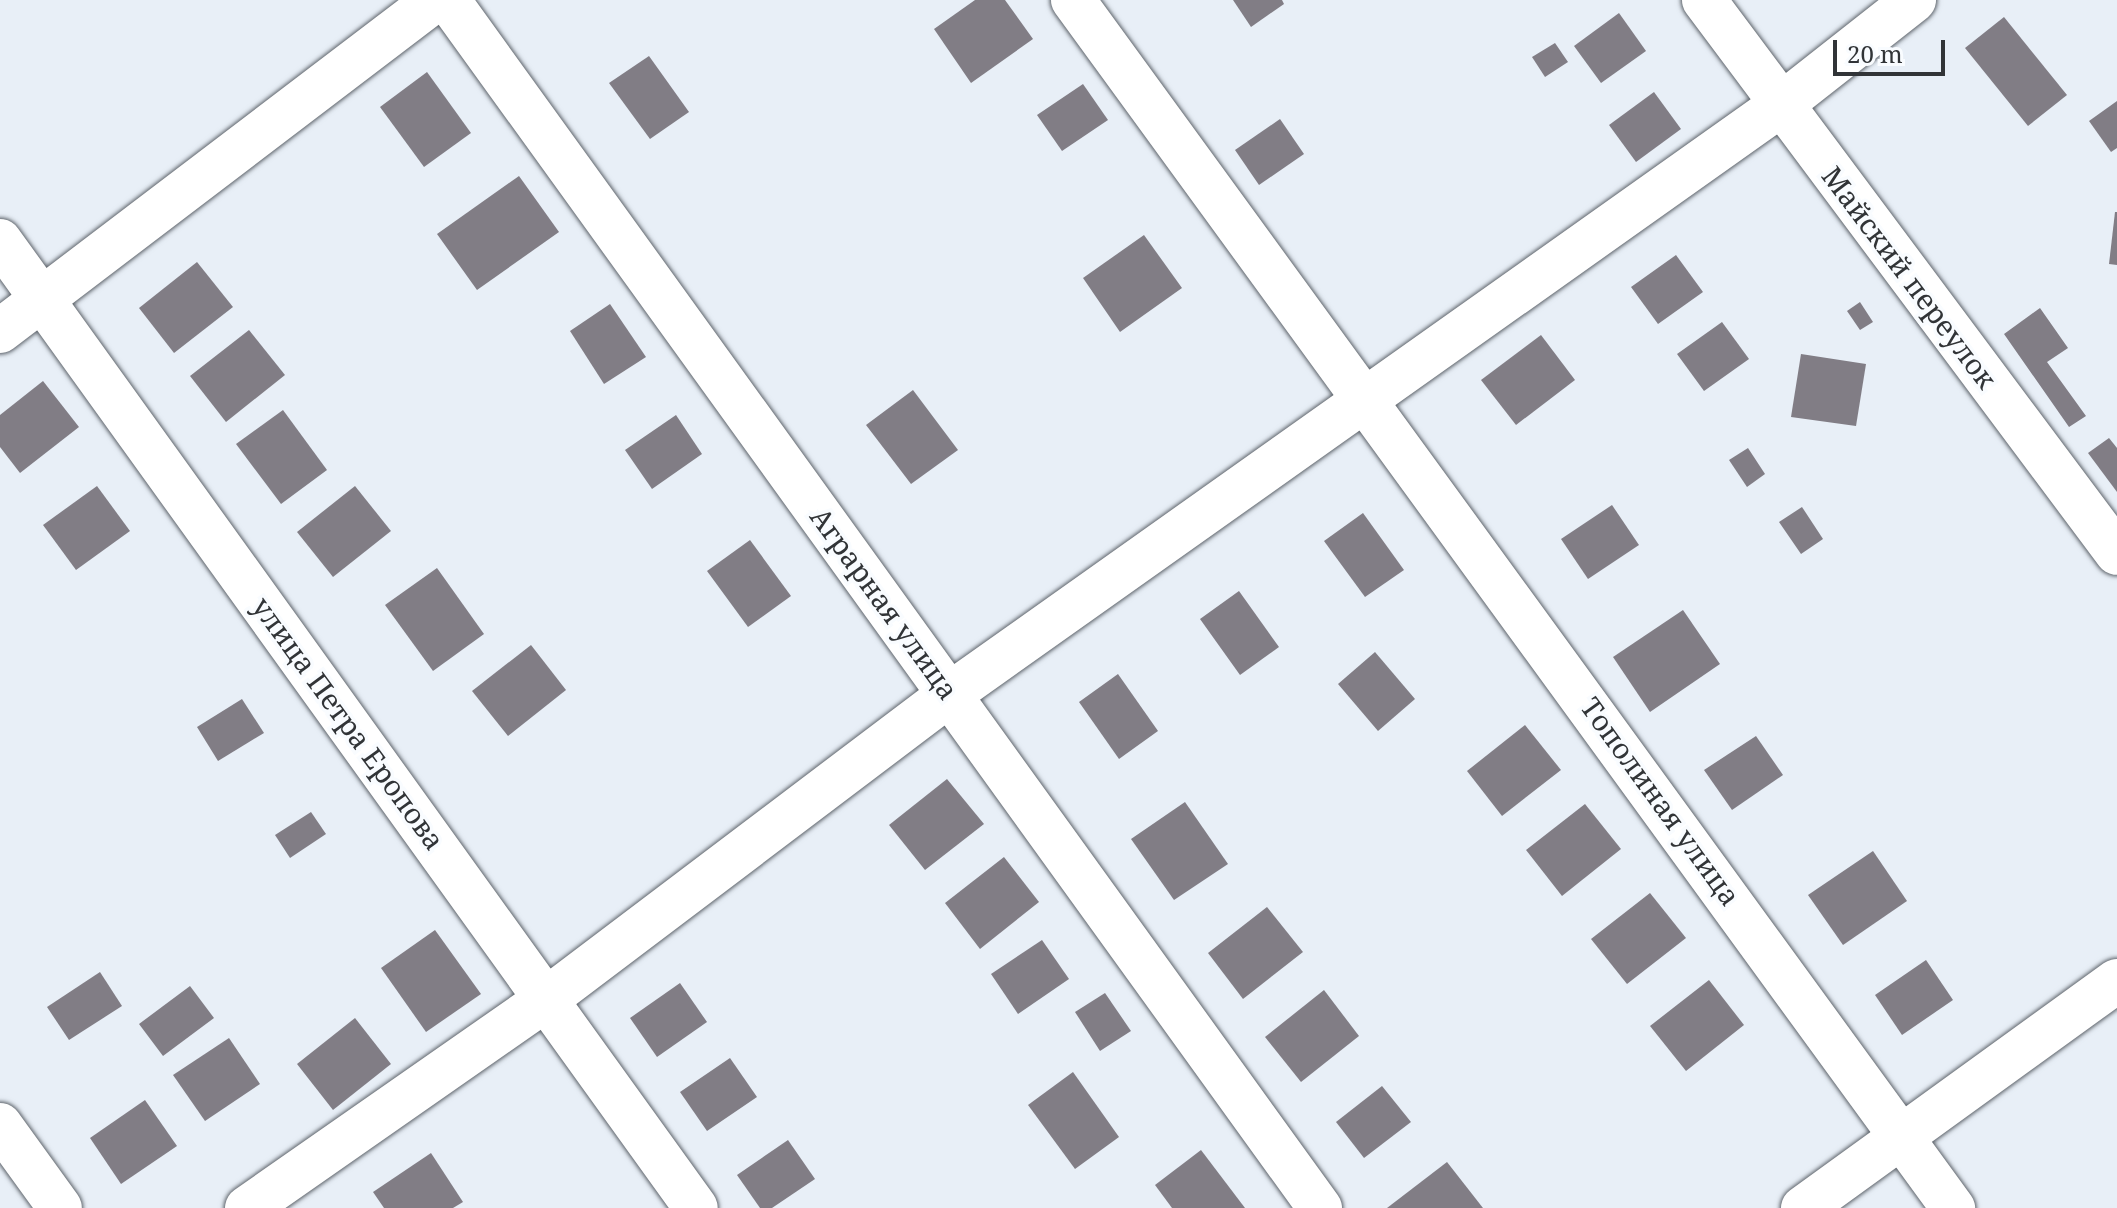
<!DOCTYPE html>
<html>
<head>
<meta charset="utf-8">
<style>
	body { margin:0 }
	#map { position:relative; width:2117px; height:1208px; overflow:hidden; background:#e8eff7; font-family:"Noto Serif",serif }
	div>[style] { position:absolute }
	[style*='--x'] { left:calc(var(--x)*1px); top:calc(var(--y)*1px); width:calc(var(--w)*1px); rotate:calc(var(--a)*1deg) }
	.building>* { inset:0; background:#817d85 }
	.roads { filter:drop-shadow(0 0 2px #5e646b) drop-shadow(0 0 2px #5e646b) }
	.minor>* { height:44px; margin:-22px; padding:0 22px; transform-origin:22px; border-radius:22px; background:#fff }
	span { translate:-50% -50%; white-space:nowrap; text-align:center; line-height:1.15; -webkit-text-stroke:7px #f9fcff; paint-order:stroke }
	.street-label { font-size:28px; color:#313437 }
	.scale { position:absolute; left:1833px; top:40px; width:112px; height:36px; box-sizing:border-box; border:4px solid #313437; border-top:0; padding-left:10px; font-size:24px; line-height:28px; white-space:nowrap; color:#313437; -webkit-text-stroke:6px #f9fcff; paint-order:stroke }
</style>
</head>
<body>
<div id="map">
	<div class="building">
		<div style="clip-path:polygon(975px 0,1005px 0,1033px 39px,971px 83px,934px 29px)"></div>
		<div style="clip-path:polygon(1233px 0,1282px 0,1284px 4px,1251px 27px)"></div>
		<div style="clip-path:polygon(1619px 13px,1646px 51px,1601px 83px,1574px 46px)"></div>
		<div style="clip-path:polygon(2004px 17px,2067px 95px,2028px 126px,1965px 48px)"></div>
		<div style="clip-path:polygon(1555px 43px,1568px 62px,1545px 77px,1532px 57px)"></div>
		<div style="clip-path:polygon(649px 56px,689px 112px,650px 139px,609px 83px)"></div>
		<div style="clip-path:polygon(427px 72px,471px 133px,424px 167px,380px 107px)"></div>
		<div style="clip-path:polygon(1083px 84px,1108px 120px,1062px 151px,1037px 115px)"></div>
		<div style="clip-path:polygon(1654px 92px,1681px 129px,1636px 162px,1609px 125px)"></div>
		<div style="clip-path:polygon(2117px 101px,2117px 148px,2111px 152px,2089px 121px)"></div>
		<div style="clip-path:polygon(1280px 119px,1304px 154px,1259px 185px,1235px 150px)"></div>
		<div style="clip-path:polygon(519px 176px,559px 232px,477px 290px,437px 234px)"></div>
		<div style="clip-path:polygon(2115px 212px,2117px 212px,2117px 265px,2109px 264px)"></div>
		<div style="clip-path:polygon(1144px 235px,1182px 288px,1120px 332px,1083px 278px)"></div>
		<div style="clip-path:polygon(1676px 255px,1703px 292px,1658px 324px,1631px 287px)"></div>
		<div style="clip-path:polygon(197px 262px,233px 307px,174px 353px,139px 308px)"></div>
		<div style="clip-path:polygon(1860px 302px,1873px 322px,1860px 330px,1847px 311px)"></div>
		<div style="clip-path:polygon(610px 304px,646px 357px,604px 384px,570px 331px)"></div>
		<div style="clip-path:polygon(2040px 308px,2068px 348px,2047px 362px,2086px 416px,2069px 427px,2004px 334px)"></div>
		<div style="clip-path:polygon(1722px 322px,1749px 359px,1704px 391px,1677px 354px)"></div>
		<div style="clip-path:polygon(249px 330px,285px 375px,226px 422px,190px 376px)"></div>
		<div style="clip-path:polygon(1541px 335px,1575px 380px,1516px 425px,1481px 380px)"></div>
		<div style="clip-path:polygon(1801px 354px,1866px 364px,1856px 426px,1791px 417px)"></div>
		<div style="clip-path:polygon(43px 381px,79px 427px,20px 473px,0 447px,0 415px)"></div>
		<div style="clip-path:polygon(913px 390px,958px 450px,911px 484px,866px 425px)"></div>
		<div style="clip-path:polygon(283px 410px,327px 470px,281px 504px,236px 444px)"></div>
		<div style="clip-path:polygon(676px 415px,702px 454px,652px 489px,625px 450px)"></div>
		<div style="clip-path:polygon(2109px 438px,2117px 448px,2117px 492px,2088px 453px)"></div>
		<div style="clip-path:polygon(1748px 448px,1765px 474px,1747px 487px,1729px 460px)"></div>
		<div style="clip-path:polygon(97px 486px,130px 531px,76px 570px,43px 525px)"></div>
		<div style="clip-path:polygon(355px 486px,391px 531px,333px 577px,297px 532px)"></div>
		<div style="clip-path:polygon(1612px 505px,1639px 545px,1588px 579px,1561px 539px)"></div>
		<div style="clip-path:polygon(1802px 507px,1823px 539px,1801px 554px,1779px 522px)"></div>
		<div style="clip-path:polygon(1363px 513px,1404px 570px,1365px 597px,1324px 541px)"></div>
		<div style="clip-path:polygon(750px 540px,791px 596px,748px 627px,707px 571px)"></div>
		<div style="clip-path:polygon(437px 568px,484px 634px,433px 671px,385px 605px)"></div>
		<div style="clip-path:polygon(1239px 591px,1279px 647px,1240px 675px,1200px 619px)"></div>
		<div style="clip-path:polygon(1683px 610px,1720px 664px,1650px 712px,1613px 657px)"></div>
		<div style="clip-path:polygon(531px 645px,566px 690px,508px 736px,472px 691px)"></div>
		<div style="clip-path:polygon(1375px 652px,1415px 699px,1378px 731px,1338px 684px)"></div>
		<div style="clip-path:polygon(1118px 674px,1158px 731px,1119px 759px,1079px 702px)"></div>
		<div style="clip-path:polygon(242px 699px,264px 733px,218px 761px,197px 727px)"></div>
		<div style="clip-path:polygon(1525px 725px,1561px 770px,1502px 816px,1467px 771px)"></div>
		<div style="clip-path:polygon(1756px 736px,1783px 775px,1732px 810px,1704px 770px)"></div>
		<div style="clip-path:polygon(947px 779px,984px 824px,925px 870px,889px 825px)"></div>
		<div style="clip-path:polygon(1185px 802px,1228px 864px,1174px 900px,1131px 839px)"></div>
		<div style="clip-path:polygon(1585px 804px,1621px 849px,1562px 896px,1526px 850px)"></div>
		<div style="clip-path:polygon(311px 812px,326px 834px,290px 858px,275px 835px)"></div>
		<div style="clip-path:polygon(1873px 851px,1907px 901px,1843px 945px,1808px 895px)"></div>
		<div style="clip-path:polygon(1004px 857px,1039px 902px,980px 949px,945px 903px)"></div>
		<div style="clip-path:polygon(1650px 893px,1686px 938px,1627px 984px,1591px 939px)"></div>
		<div style="clip-path:polygon(1267px 907px,1303px 952px,1243px 999px,1208px 953px)"></div>
		<div style="clip-path:polygon(435px 930px,481px 994px,426px 1032px,381px 968px)"></div>
		<div style="clip-path:polygon(1042px 940px,1069px 979px,1018px 1014px,991px 974px)"></div>
		<div style="clip-path:polygon(1926px 960px,1953px 1000px,1902px 1035px,1875px 995px)"></div>
		<div style="clip-path:polygon(100px 972px,122px 1006px,69px 1040px,47px 1007px)"></div>
		<div style="clip-path:polygon(1709px 980px,1744px 1025px,1686px 1071px,1650px 1026px)"></div>
		<div style="clip-path:polygon(680px 983px,707px 1022px,657px 1057px,630px 1018px)"></div>
		<div style="clip-path:polygon(190px 986px,214px 1018px,163px 1056px,139px 1024px)"></div>
		<div style="clip-path:polygon(1324px 990px,1359px 1036px,1301px 1082px,1265px 1037px)"></div>
		<div style="clip-path:polygon(1105px 993px,1131px 1031px,1100px 1051px,1075px 1012px)"></div>
		<div style="clip-path:polygon(355px 1018px,391px 1064px,333px 1110px,297px 1064px)"></div>
		<div style="clip-path:polygon(229px 1038px,260px 1084px,205px 1121px,173px 1075px)"></div>
		<div style="clip-path:polygon(730px 1058px,757px 1097px,707px 1131px,680px 1092px)"></div>
		<div style="clip-path:polygon(1073px 1072px,1119px 1137px,1075px 1169px,1028px 1105px)"></div>
		<div style="clip-path:polygon(1382px 1086px,1411px 1122px,1364px 1158px,1336px 1122px)"></div>
		<div style="clip-path:polygon(145px 1100px,177px 1146px,121px 1184px,90px 1138px)"></div>
		<div style="clip-path:polygon(788px 1140px,815px 1179px,772px 1208px,760px 1208px,737px 1175px)"></div>
		<div style="clip-path:polygon(1201px 1150px,1245px 1208px,1172px 1208px,1155px 1185px)"></div>
		<div style="clip-path:polygon(431px 1153px,463px 1202px,453px 1208px,384px 1208px,373px 1192px)"></div>
		<div style="clip-path:polygon(1447px 1162px,1483px 1208px,1387px 1208px)"></div>
	</div>
	<div class="roads">
		<div class="minor">
			<div style="--x:448;--y:0;--w:1490;--a:54.18"></div>
			<div style="--x:1073;--y:0;--w:1495;--a:53.93"></div>
			<div style="--x:1704;--y:0;--w:690;--a:53.25"></div>
			<div style="--x:0;--y:241;--w:1191;--a:54.26"></div>
			<div style="--x:0;--y:331;--w:547;--a:-37.27"></div>
			<div style="--x:0;--y:1125;--w:102;--a:54.1"></div>
			<div style="--x:247;--y:1208;--w:367;--a:-34.9"></div>
			<div style="--x:548;--y:998;--w:504;--a:-37.1"></div>
			<div style="--x:950;--y:694;--w:1020;--a:-35.34"></div>
			<div style="--x:1782;--y:104;--w:168;--a:-38.2"></div>
			<div style="--x:1803;--y:1208;--w:387;--a:-35.9"></div>
		</div>
	</div>
	<div class="street-label">
		<span style="left:1910px;top:277px;rotate:53deg">Майский переулок</span>
		<span style="left:885px;top:603px;rotate:54deg">Аграрная улица</span>
		<span style="left:349px;top:723px;rotate:54deg">улица Петра Еропова</span>
		<span style="left:1661px;top:801px;rotate:54deg">Тополиная улица</span>
	</div>
	<div class="scale">20 m</div>
</div>
</body>
</html>
